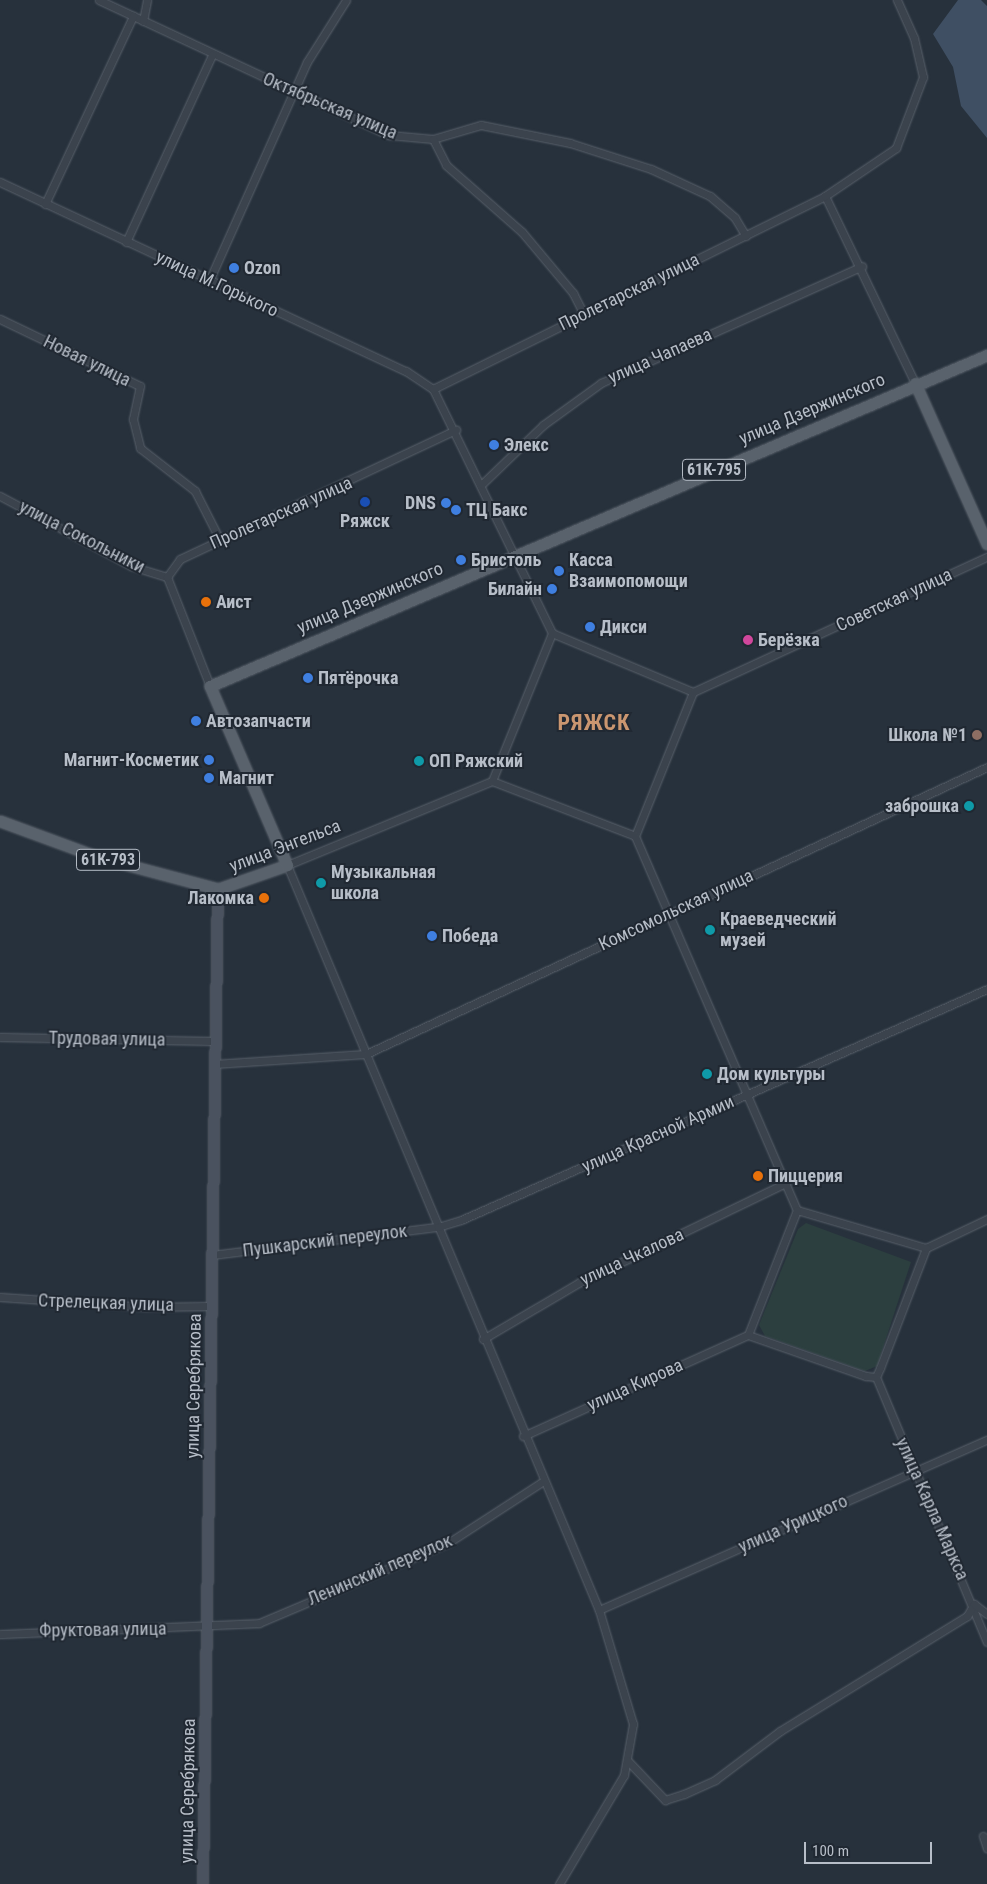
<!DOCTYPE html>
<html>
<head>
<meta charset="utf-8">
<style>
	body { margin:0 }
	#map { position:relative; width:987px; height:1884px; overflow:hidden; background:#27313c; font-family:"Roboto Condensed",sans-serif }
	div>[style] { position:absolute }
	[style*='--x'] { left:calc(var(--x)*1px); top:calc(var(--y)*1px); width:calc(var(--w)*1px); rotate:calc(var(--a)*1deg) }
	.green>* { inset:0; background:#2c3f3f }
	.water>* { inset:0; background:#3f4f63 }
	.roads { filter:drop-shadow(0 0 1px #59616b) drop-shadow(0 0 1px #59616b) }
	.street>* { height:7px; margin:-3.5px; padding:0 3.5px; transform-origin:3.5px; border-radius:3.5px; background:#3b434d }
	.secondary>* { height:10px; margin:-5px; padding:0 5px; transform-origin:5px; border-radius:5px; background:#4a525f }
	.primary>* { height:11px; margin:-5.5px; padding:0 5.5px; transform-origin:5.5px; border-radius:5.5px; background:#59626c }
	.dots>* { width:14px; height:14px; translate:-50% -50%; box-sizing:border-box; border:2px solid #202832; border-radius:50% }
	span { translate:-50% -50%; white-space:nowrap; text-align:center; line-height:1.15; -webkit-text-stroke:4px #202832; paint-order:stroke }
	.shield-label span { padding:1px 4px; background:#202832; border:1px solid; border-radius:4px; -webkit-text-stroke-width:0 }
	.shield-label { font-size:16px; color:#b7bec8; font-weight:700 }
	.street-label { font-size:18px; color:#b7bec8 }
	.poi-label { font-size:18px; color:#b7bec8; font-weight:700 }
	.left { translate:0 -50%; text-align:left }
	.right { translate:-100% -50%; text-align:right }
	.district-label { font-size:22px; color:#ca9670; font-weight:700; letter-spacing:1px }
	.scale { position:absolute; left:804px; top:1842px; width:128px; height:22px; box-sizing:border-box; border:2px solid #b7bec8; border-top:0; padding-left:6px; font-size:15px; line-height:18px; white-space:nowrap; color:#b7bec8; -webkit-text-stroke:4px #202832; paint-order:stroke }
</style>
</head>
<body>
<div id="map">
	<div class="green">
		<div style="clip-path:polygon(806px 1223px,911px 1262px,877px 1366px,865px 1371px,765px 1336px,759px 1325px,798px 1229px)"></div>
	</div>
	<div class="water">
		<div style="clip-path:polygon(958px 0,981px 0,987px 6px,987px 138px,961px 106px,953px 67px,933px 34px)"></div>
	</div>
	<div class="roads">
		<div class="street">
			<div style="--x:99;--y:0;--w:320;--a:25"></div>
			<div style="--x:389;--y:135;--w:44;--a:5.2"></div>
			<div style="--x:433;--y:139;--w:50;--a:-16.3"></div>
			<div style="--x:481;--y:125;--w:91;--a:11.4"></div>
			<div style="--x:570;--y:143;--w:85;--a:17.8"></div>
			<div style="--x:651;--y:169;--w:65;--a:24.6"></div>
			<div style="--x:710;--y:196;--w:33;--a:41"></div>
			<div style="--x:735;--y:218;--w:21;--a:59"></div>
			<div style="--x:143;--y:21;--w:21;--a:-79"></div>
			<div style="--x:433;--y:139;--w:29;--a:63"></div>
			<div style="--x:446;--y:165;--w:101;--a:41.4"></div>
			<div style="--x:522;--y:232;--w:80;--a:50.1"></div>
			<div style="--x:573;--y:293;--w:22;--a:63"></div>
			<div style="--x:0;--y:182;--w:448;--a:25"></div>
			<div style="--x:406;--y:371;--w:32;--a:34"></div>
			<div style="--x:433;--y:389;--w:271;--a:64"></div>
			<div style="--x:825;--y:196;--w:208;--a:64.3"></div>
			<div style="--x:45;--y:204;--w:208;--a:-64.9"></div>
			<div style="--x:126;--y:242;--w:206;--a:-65.3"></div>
			<div style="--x:209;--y:281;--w:240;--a:-65.9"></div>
			<div style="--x:307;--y:62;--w:73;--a:-57.8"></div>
			<div style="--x:0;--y:319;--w:155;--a:25.6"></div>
			<div style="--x:140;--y:386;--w:34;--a:102"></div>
			<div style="--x:133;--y:419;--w:30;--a:76"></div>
			<div style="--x:140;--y:448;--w:70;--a:38"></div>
			<div style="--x:195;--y:491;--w:55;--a:63"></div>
			<div style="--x:433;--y:389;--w:437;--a:-26.2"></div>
			<div style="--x:825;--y:196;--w:86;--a:-34.1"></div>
			<div style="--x:896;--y:148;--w:76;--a:-69.2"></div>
			<div style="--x:923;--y:77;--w:40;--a:-103"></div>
			<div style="--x:914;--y:38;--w:42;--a:-114.1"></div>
			<div style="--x:482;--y:484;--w:85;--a:-44"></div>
			<div style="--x:543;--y:425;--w:72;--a:-35.9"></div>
			<div style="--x:601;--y:383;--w:286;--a:-24.1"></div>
			<div style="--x:0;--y:496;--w:149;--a:28.1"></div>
			<div style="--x:131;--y:566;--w:38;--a:17"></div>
			<div style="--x:167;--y:577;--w:117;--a:68.5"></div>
			<div style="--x:167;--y:577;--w:22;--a:-54"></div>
			<div style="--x:180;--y:559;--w:305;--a:-25.1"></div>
			<div style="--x:552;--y:633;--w:153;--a:22.7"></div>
			<div style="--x:693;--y:692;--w:155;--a:111.9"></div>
			<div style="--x:693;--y:692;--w:324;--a:-24.7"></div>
			<div style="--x:492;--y:781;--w:222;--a:157.7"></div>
			<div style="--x:287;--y:865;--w:808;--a:67.28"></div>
			<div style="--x:599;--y:1610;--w:119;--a:73.4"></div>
			<div style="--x:633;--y:1724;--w:52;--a:100"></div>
			<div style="--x:624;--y:1775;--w:127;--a:120.8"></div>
			<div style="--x:492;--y:781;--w:160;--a:-67.9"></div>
			<div style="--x:492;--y:781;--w:153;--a:21"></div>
			<div style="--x:635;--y:836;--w:408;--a:66.6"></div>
			<div style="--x:0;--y:1037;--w:214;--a:1.1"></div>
			<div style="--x:214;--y:1064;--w:152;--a:-3.8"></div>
			<div style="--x:366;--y:1054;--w:684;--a:-24.8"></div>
			<div style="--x:926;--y:1248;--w:68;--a:-25.4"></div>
			<div style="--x:212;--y:1255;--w:228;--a:-7.1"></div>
			<div style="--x:438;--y:1227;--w:24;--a:-17"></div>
			<div style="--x:461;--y:1220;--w:574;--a:-23.71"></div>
			<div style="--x:0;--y:1297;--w:145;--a:3.9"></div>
			<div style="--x:145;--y:1307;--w:66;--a:-0.9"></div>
			<div style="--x:748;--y:1335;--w:125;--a:19.2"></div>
			<div style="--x:866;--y:1376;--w:10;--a:6"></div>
			<div style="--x:876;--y:1377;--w:10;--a:-66"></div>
			<div style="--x:880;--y:1368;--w:129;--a:-69"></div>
			<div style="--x:926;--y:1248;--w:134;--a:-163.6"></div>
			<div style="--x:748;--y:1335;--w:134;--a:-68.6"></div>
			<div style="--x:483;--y:1339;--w:113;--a:-30.4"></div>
			<div style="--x:580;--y:1282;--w:229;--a:-25.7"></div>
			<div style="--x:876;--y:1377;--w:287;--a:67.3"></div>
			<div style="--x:523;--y:1436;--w:247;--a:-24.2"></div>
			<div style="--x:599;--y:1610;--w:424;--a:-23.7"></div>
			<div style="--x:0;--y:1634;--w:259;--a:-2.4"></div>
			<div style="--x:259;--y:1623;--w:205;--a:-22.9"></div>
			<div style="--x:448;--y:1543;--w:112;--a:-33"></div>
			<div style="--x:628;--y:1761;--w:54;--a:46.5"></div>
			<div style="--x:665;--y:1800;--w:20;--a:-18"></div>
			<div style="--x:684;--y:1794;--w:34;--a:-24"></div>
			<div style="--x:715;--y:1780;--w:81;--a:-37"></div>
			<div style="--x:780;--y:1731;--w:220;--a:-31.6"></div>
			<div style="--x:967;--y:1616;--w:14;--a:-60"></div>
			<div style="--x:974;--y:1604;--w:16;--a:38"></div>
			<div style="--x:983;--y:1836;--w:13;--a:72"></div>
		</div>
		<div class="secondary">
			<div style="--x:203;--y:1884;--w:995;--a:-89.14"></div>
		</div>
		<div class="primary">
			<div style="--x:915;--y:383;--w:176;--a:65.9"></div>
			<div style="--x:0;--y:821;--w:104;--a:20.2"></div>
			<div style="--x:98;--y:857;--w:124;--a:14.9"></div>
			<div style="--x:218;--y:889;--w:73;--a:-19.2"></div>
			<div style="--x:287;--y:865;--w:195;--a:-113.3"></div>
			<div style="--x:210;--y:686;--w:845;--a:-23.07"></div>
		</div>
	</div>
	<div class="dots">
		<div style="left:234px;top:268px;background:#3f7fe0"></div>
		<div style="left:494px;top:445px;background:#3f7fe0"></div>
		<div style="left:365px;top:502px;background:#1a4fb4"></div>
		<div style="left:446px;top:503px;background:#3f7fe0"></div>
		<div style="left:456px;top:510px;background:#3f7fe0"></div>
		<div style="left:461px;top:560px;background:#3f7fe0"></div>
		<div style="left:559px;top:571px;background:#3f7fe0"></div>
		<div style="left:552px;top:589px;background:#3f7fe0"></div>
		<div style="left:206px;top:602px;background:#e8710a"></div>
		<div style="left:590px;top:627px;background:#3f7fe0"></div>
		<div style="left:748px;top:640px;background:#d1479c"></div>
		<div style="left:308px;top:678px;background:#3f7fe0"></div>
		<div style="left:196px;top:721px;background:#3f7fe0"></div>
		<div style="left:977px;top:735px;background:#8d6e63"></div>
		<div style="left:209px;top:760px;background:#3f7fe0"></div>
		<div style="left:419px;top:761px;background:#0f9aa8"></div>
		<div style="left:209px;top:778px;background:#3f7fe0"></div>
		<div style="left:969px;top:806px;background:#0f9aa8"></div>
		<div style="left:321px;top:883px;background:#0f9aa8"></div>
		<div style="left:264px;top:898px;background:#e8710a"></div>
		<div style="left:710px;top:930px;background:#0f9aa8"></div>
		<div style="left:432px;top:936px;background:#3f7fe0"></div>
		<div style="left:707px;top:1074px;background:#0f9aa8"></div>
		<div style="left:758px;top:1176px;background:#e8710a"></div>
	</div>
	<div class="shield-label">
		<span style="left:714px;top:470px">61К-795</span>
		<span style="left:108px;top:860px">61К-793</span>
	</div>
	<div class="street-label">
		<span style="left:330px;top:106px;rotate:23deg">Октябрьская улица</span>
		<span style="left:217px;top:284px;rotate:25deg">улица М.Горького</span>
		<span style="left:629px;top:292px;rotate:-26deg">Пролетарская улица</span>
		<span style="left:660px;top:356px;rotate:-24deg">улица Чапаева</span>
		<span style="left:87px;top:361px;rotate:26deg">Новая улица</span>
		<span style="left:812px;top:409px;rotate:-23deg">улица Дзержинского</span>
		<span style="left:281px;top:513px;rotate:-24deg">Пролетарская улица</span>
		<span style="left:82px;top:537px;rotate:27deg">улица Сокольники</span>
		<span style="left:370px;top:598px;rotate:-23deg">улица Дзержинского</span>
		<span style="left:894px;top:600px;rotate:-25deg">Советская улица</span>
		<span style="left:285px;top:846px;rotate:-21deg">улица Энгельса</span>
		<span style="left:676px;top:910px;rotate:-25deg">Комсомольская улица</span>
		<span style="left:107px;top:1039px;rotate:1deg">Трудовая улица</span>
		<span style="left:658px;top:1134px;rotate:-24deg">улица Красной Армии</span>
		<span style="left:325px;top:1241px;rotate:-7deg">Пушкарский переулок</span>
		<span style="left:632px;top:1257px;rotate:-25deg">улица Чкалова</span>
		<span style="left:106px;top:1303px;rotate:2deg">Стрелецкая улица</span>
		<span style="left:635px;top:1385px;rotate:-24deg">улица Кирова</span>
		<span style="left:194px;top:1386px;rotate:-89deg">улица Серебрякова</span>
		<span style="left:932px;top:1509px;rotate:66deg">улица Карла Маркса</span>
		<span style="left:793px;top:1524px;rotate:-24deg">улица Урицкого</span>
		<span style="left:380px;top:1570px;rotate:-23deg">Ленинский переулок</span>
		<span style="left:103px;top:1630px;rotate:-1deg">Фруктовая улица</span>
		<span style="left:188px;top:1791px;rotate:-89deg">улица Серебрякова</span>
	</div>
	<div class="poi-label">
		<span class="left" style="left:244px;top:268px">Ozon</span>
		<span class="left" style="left:504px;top:445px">Элекс</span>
		<span class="right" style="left:436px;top:503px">DNS</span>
		<span class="left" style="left:466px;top:510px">ТЦ Бакс</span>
		<span style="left:365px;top:521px">Ряжск</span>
		<span class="left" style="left:471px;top:560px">Бристоль</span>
		<span class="left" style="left:569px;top:571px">Касса<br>Взаимопомощи</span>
		<span class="right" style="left:542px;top:589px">Билайн</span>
		<span class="left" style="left:216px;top:602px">Аист</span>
		<span class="left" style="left:600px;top:627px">Дикси</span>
		<span class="left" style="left:758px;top:640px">Берёзка</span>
		<span class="left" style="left:318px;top:678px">Пятёрочка</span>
		<span class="left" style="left:206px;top:721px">Автозапчасти</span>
		<span class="right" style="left:967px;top:735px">Школа №1</span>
		<span class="right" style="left:199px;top:760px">Магнит-Косметик</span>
		<span class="left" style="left:429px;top:761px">ОП Ряжский</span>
		<span class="left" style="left:219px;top:778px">Магнит</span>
		<span class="right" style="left:959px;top:806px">заброшка</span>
		<span class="left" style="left:331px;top:883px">Музыкальная<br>школа</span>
		<span class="right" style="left:254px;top:898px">Лакомка</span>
		<span class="left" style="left:720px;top:930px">Краеведческий<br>музей</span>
		<span class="left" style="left:442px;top:936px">Победа</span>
		<span class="left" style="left:717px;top:1074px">Дом культуры</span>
		<span class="left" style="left:768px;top:1176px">Пиццерия</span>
	</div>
	<div class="district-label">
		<span style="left:594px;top:723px">РЯЖСК</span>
	</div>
	<div class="scale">100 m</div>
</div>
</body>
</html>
